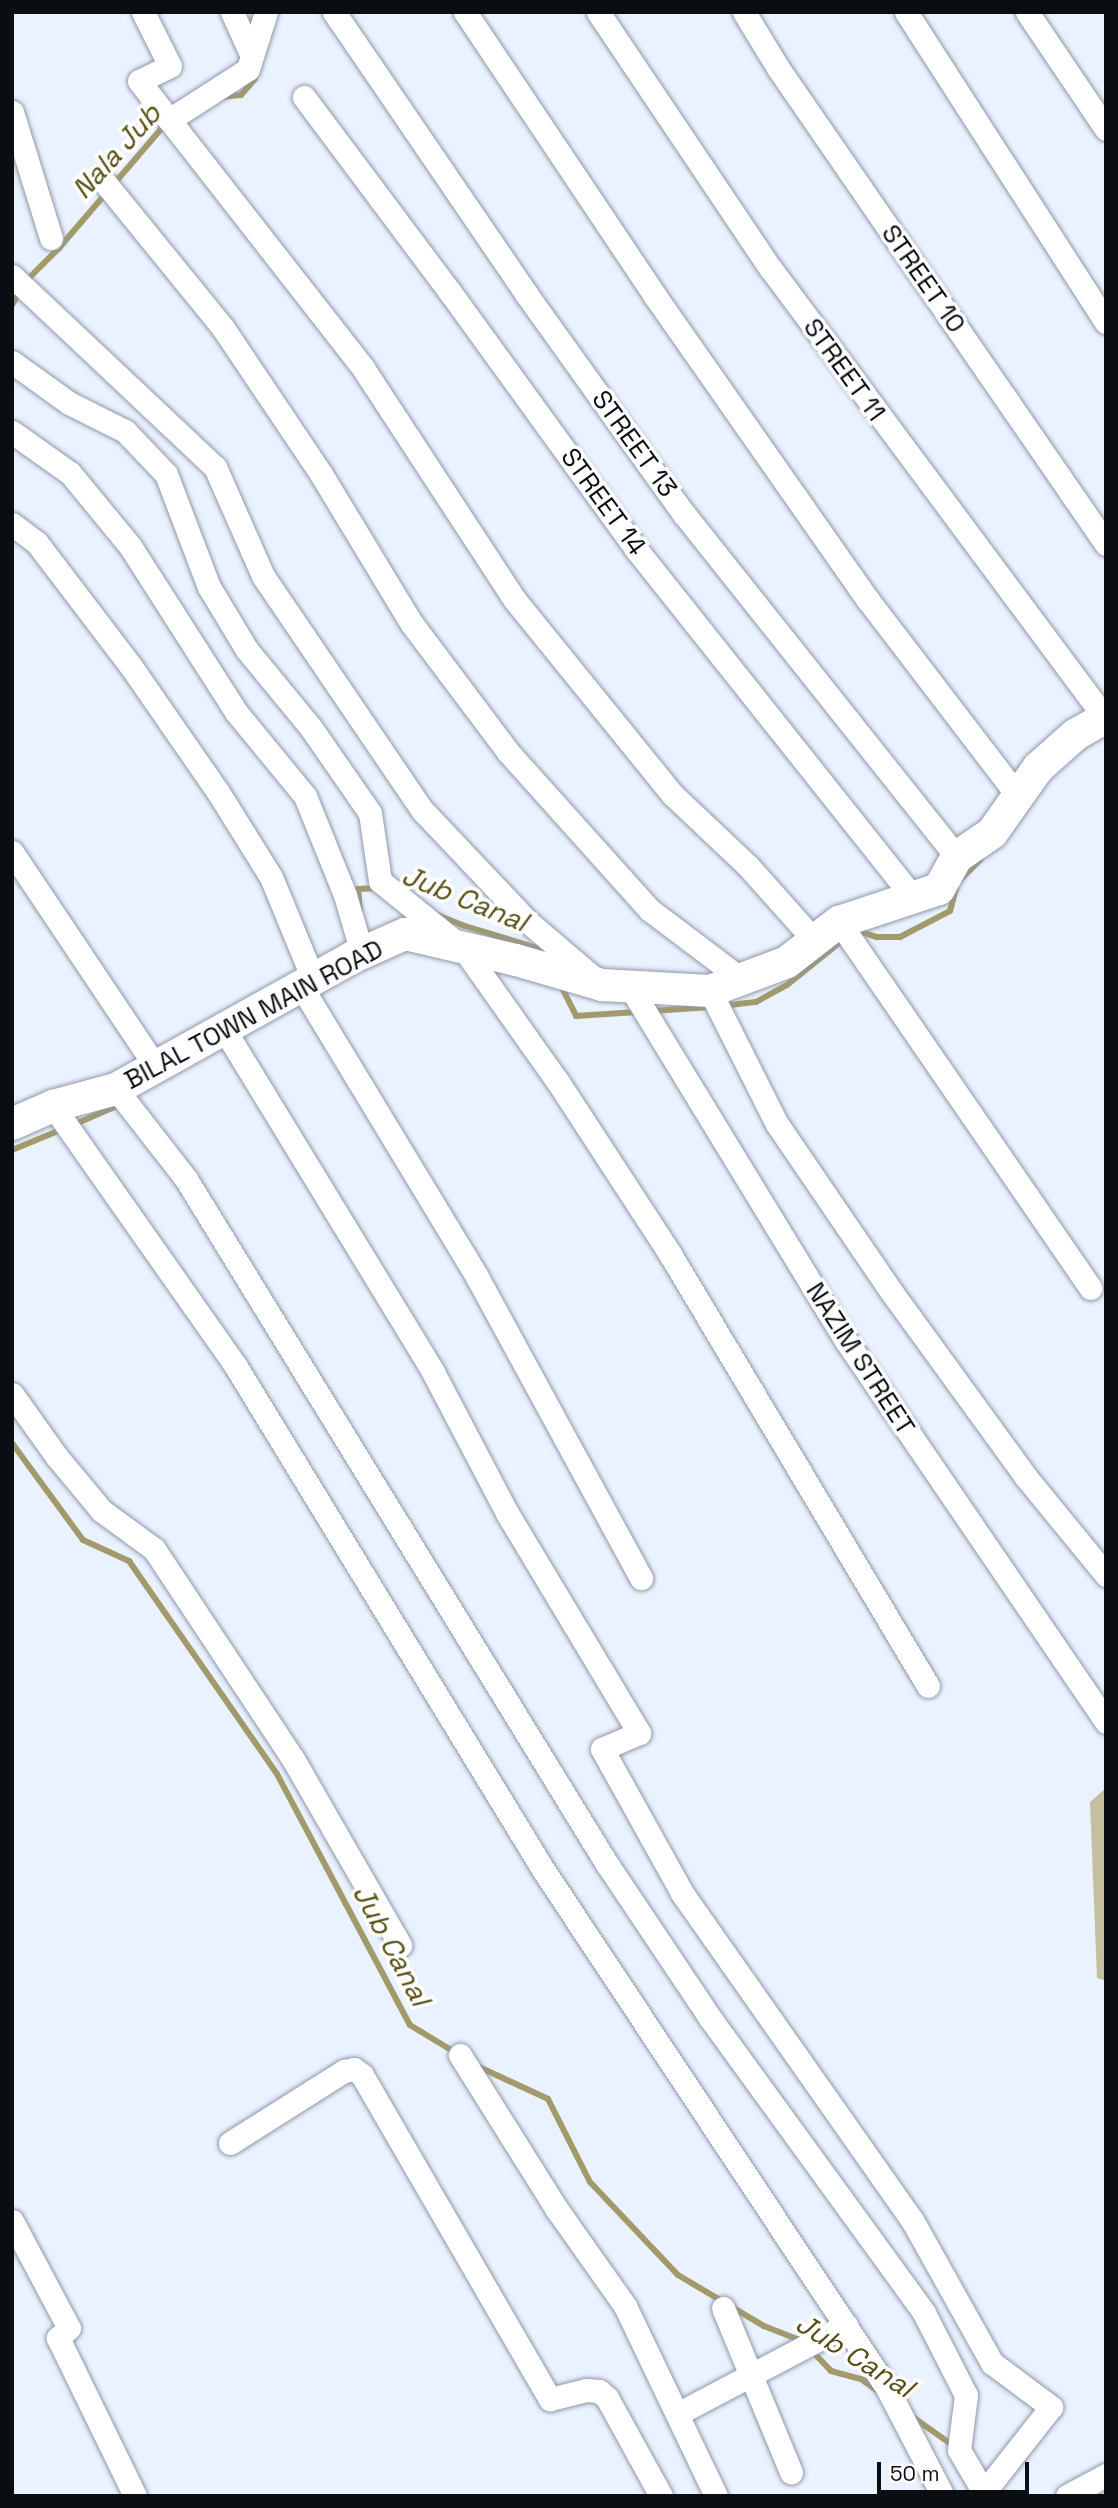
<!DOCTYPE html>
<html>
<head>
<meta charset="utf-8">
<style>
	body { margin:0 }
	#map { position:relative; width:1118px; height:2508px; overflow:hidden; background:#eaf1ff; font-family:"Space Grotesk",sans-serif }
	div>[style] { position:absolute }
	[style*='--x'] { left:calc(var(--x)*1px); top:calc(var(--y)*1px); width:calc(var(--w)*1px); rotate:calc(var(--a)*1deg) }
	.green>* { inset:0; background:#c3bf9f }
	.stream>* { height:6px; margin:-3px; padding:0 3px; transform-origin:3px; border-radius:3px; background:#a29a6a }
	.roads { filter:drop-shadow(0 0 2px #8f98a8) drop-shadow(0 0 2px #8f98a8) }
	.street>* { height:23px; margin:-11.5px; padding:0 11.5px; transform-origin:11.5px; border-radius:11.5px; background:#fff }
	.secondary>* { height:32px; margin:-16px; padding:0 16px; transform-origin:16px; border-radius:16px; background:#fff }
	span { translate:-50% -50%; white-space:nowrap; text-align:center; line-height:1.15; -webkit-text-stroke:7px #fefefe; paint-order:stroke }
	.street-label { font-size:26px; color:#0a0d12 }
	.water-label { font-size:28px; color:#564e12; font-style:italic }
	.frame { position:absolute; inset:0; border:14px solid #0a0d12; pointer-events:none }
	.scale { position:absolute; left:877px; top:2462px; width:152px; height:32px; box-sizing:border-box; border:4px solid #0a0d12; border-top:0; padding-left:9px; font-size:21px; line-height:24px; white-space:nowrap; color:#0a0d12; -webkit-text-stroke:5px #fefefe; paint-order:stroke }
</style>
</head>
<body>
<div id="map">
	<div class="green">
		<div style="clip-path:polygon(1106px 1788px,1106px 1981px,1097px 1978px,1090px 1802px)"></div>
	</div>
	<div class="stream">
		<div style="--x:218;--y:97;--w:23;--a:-5"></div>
		<div style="--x:241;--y:95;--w:20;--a:-49"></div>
		<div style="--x:254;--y:80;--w:9;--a:-72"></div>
		<div style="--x:25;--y:282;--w:48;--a:-45"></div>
		<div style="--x:59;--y:248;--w:165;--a:-49.4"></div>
		<div style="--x:12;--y:305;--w:16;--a:-60"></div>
		<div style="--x:961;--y:879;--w:27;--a:-45"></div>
		<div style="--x:360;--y:911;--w:22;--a:-95"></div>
		<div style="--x:358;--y:889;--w:20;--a:-3"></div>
		<div style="--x:435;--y:914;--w:32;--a:22"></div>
		<div style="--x:465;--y:926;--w:78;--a:17"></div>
		<div style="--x:540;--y:949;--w:8;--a:60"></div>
		<div style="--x:855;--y:930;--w:23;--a:18"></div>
		<div style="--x:877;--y:937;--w:23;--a:0"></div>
		<div style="--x:900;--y:937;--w:56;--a:-27.5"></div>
		<div style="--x:950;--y:911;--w:23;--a:-75"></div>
		<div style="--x:560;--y:984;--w:36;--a:63"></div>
		<div style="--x:576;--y:1016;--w:61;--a:-3.8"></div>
		<div style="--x:722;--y:1006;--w:34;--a:-7"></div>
		<div style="--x:756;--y:1002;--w:35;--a:-29"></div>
		<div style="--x:787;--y:985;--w:73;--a:-38.9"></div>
		<div style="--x:652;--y:1011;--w:59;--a:-3.9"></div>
		<div style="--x:73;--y:1125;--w:52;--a:-23.6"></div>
		<div style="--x:12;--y:1150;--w:55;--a:-22.4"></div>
		<div style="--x:12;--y:1443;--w:120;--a:53.8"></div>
		<div style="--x:83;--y:1540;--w:51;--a:24.5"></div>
		<div style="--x:129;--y:1561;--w:259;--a:55.2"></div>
		<div style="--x:277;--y:1774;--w:284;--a:62.1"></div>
		<div style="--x:410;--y:2025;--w:54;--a:31.3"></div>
		<div style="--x:477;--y:2066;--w:78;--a:24.9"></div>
		<div style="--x:548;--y:2099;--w:93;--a:63.2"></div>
		<div style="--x:590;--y:2182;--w:128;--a:46.6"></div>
		<div style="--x:678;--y:2275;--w:100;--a:30.7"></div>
		<div style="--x:764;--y:2326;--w:41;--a:21.5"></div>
		<div style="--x:810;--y:2349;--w:30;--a:46"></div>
		<div style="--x:831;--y:2371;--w:31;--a:15"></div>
		<div style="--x:861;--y:2379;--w:22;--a:36"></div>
		<div style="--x:910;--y:2415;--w:55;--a:35.4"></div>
	</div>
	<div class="roads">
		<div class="street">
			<div style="--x:143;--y:12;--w:60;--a:63.4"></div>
			<div style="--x:170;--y:66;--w:34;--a:154"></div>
			<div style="--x:139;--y:81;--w:364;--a:52"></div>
			<div style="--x:363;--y:368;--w:276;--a:56.8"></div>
			<div style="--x:514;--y:599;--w:252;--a:51"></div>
			<div style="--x:673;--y:795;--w:103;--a:43.4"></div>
			<div style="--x:748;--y:866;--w:99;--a:48.3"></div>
			<div style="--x:232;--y:12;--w:48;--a:65.6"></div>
			<div style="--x:334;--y:12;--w:343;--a:55.7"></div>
			<div style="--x:527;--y:295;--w:269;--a:54.4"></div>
			<div style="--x:684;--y:514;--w:438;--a:51.5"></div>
			<div style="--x:465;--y:12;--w:342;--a:56.2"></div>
			<div style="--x:655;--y:296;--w:371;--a:55"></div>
			<div style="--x:868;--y:600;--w:247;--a:52.6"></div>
			<div style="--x:598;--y:12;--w:310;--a:56.1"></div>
			<div style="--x:771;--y:269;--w:560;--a:53.36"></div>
			<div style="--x:744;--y:12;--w:66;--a:58.7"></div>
			<div style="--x:778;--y:68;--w:578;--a:55.43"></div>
			<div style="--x:906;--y:12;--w:369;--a:57.2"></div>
			<div style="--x:1027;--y:12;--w:141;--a:56"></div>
			<div style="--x:304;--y:97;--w:244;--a:53.2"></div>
			<div style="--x:450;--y:292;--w:317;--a:54.1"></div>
			<div style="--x:636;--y:549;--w:447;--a:51.5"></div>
			<div style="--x:12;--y:112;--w:132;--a:72.8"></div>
			<div style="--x:169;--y:120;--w:94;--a:-32.8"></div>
			<div style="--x:248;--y:69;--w:60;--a:-72.5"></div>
			<div style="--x:106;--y:184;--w:186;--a:50.9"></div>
			<div style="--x:223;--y:328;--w:176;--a:56.1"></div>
			<div style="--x:321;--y:474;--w:175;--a:58.8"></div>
			<div style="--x:412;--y:624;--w:160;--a:53.1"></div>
			<div style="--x:508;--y:752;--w:212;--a:48.1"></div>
			<div style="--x:650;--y:910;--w:113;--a:37.1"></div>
			<div style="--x:12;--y:276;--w:279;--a:43.3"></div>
			<div style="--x:215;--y:467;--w:119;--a:66.2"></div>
			<div style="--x:263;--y:576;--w:284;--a:55.8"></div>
			<div style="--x:423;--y:811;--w:151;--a:46.6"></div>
			<div style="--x:527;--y:921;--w:91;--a:40.5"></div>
			<div style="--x:12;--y:362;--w:70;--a:35.7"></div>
			<div style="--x:69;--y:403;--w:63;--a:26.6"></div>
			<div style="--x:125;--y:431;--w:59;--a:46.4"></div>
			<div style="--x:166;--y:474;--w:121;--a:69.2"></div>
			<div style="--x:209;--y:587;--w:74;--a:58.9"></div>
			<div style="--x:247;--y:650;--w:101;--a:50.6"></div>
			<div style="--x:311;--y:728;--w:103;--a:55.2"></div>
			<div style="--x:370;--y:813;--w:69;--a:81.6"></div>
			<div style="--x:380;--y:881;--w:107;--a:38.9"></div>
			<div style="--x:463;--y:948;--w:164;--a:54.7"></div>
			<div style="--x:558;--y:1082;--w:205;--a:56.9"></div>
			<div style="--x:670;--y:1254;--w:503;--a:59.15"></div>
			<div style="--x:12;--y:432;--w:71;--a:35.3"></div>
			<div style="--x:70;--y:473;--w:94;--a:50.6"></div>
			<div style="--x:130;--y:546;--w:197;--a:57.4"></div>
			<div style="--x:236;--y:712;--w:109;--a:50.6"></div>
			<div style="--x:305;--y:796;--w:107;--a:68"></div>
			<div style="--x:345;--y:895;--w:60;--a:73.7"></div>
			<div style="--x:12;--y:524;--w:31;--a:37"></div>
			<div style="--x:37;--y:543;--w:153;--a:52.7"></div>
			<div style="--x:130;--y:665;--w:155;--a:55.3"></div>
			<div style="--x:218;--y:792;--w:100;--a:58.1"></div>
			<div style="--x:271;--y:877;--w:110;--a:67.6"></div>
			<div style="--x:12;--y:852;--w:259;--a:56.2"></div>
			<div style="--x:839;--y:922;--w:444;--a:55.5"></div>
			<div style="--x:301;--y:986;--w:340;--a:58.8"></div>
			<div style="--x:477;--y:1277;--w:343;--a:61.4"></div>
			<div style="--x:630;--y:987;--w:416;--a:58.6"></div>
			<div style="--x:847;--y:1342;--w:460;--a:55.7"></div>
			<div style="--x:710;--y:991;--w:149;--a:63.3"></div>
			<div style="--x:777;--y:1124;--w:206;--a:55.7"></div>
			<div style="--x:893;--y:1294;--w:225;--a:54"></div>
			<div style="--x:1025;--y:1476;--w:128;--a:50.7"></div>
			<div style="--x:224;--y:1029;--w:402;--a:58.6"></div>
			<div style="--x:433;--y:1372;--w:159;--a:62.3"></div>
			<div style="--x:507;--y:1513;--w:257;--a:59"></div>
			<div style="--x:639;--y:1733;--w:40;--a:156.6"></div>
			<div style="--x:602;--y:1749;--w:165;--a:60.9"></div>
			<div style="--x:682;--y:1893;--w:400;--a:54.9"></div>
			<div style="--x:912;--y:2220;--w:164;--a:60.8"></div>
			<div style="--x:992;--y:2363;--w:74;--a:36.7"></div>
			<div style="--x:1051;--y:2407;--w:108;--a:128.2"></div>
			<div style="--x:116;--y:1089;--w:114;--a:52.1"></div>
			<div style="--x:186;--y:1179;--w:804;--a:58.43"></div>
			<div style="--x:607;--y:1864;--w:185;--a:56.2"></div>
			<div style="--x:710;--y:2018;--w:364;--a:54"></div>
			<div style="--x:924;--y:2313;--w:92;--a:62.9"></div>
			<div style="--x:966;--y:2395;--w:55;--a:97.3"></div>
			<div style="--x:959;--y:2450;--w:53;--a:59.6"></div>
			<div style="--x:53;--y:1106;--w:317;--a:54.9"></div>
			<div style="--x:235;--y:1365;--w:593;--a:58.59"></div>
			<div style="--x:544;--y:1871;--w:620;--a:56.44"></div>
			<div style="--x:887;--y:2388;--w:122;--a:62.6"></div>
			<div style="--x:12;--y:1394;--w:77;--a:54.5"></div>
			<div style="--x:57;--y:1457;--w:70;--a:50.2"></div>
			<div style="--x:102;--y:1511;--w:64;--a:36.2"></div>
			<div style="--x:154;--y:1549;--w:252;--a:56.5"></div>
			<div style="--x:293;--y:1759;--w:215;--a:60.1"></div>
			<div style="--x:460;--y:2055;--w:184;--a:57.9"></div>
			<div style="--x:558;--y:2211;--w:116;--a:54.8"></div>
			<div style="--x:625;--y:2306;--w:211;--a:64.4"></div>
			<div style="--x:230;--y:2143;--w:135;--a:-32.3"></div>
			<div style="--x:344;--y:2071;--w:10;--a:-11"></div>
			<div style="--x:354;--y:2069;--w:10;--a:37"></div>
			<div style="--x:362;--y:2075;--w:375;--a:59.9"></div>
			<div style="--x:550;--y:2399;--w:37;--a:-14"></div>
			<div style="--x:586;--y:2390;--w:13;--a:4"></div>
			<div style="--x:599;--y:2391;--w:11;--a:41"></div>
			<div style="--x:607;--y:2398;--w:112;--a:61.1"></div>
			<div style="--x:12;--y:2221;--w:121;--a:62"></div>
			<div style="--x:69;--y:2328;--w:15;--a:138"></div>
			<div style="--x:58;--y:2338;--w:176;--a:64"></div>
			<div style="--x:723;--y:2308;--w:178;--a:67.5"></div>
			<div style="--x:679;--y:2413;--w:189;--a:-27.8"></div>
			<div style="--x:1067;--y:2496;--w:44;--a:-28.3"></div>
		</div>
		<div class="secondary">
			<div style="--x:12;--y:1124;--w:45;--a:-23.7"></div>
			<div style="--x:53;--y:1106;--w:65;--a:-15.1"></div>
			<div style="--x:116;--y:1089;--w:271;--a:-29.1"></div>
			<div style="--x:353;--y:957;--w:57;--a:-23.9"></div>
			<div style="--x:405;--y:934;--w:114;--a:13.2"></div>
			<div style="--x:516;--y:960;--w:90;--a:16.2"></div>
			<div style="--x:602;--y:985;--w:108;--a:3.2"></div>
			<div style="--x:710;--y:991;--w:82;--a:-20.6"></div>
			<div style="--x:787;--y:962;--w:66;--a:-37.6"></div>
			<div style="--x:839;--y:922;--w:105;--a:-18.3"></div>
			<div style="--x:939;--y:889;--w:37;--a:-61"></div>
			<div style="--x:957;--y:857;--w:42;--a:-34.4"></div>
			<div style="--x:992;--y:833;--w:80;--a:-54.7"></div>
			<div style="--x:1038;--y:768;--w:50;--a:-41.7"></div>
			<div style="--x:1075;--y:735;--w:36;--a:-30"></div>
		</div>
	</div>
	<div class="street-label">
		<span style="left:923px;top:279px;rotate:55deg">STREET 10</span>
		<span style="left:844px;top:370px;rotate:54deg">STREET 11</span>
		<span style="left:634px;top:444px;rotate:54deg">STREET 13</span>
		<span style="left:603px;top:502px;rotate:54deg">STREET 14</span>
		<span style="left:254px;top:1015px;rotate:-28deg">BILAL TOWN MAIN ROAD</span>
		<span style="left:860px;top:1359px;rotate:57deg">NAZIM STREET</span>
	</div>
	<div class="water-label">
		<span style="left:116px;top:151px;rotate:-48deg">Nala Jub</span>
		<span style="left:465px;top:898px;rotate:22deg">Jub Canal</span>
		<span style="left:392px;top:1945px;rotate:62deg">Jub Canal</span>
		<span style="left:855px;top:2355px;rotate:32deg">Jub Canal</span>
	</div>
	<div class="frame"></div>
	<div class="scale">50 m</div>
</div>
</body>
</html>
